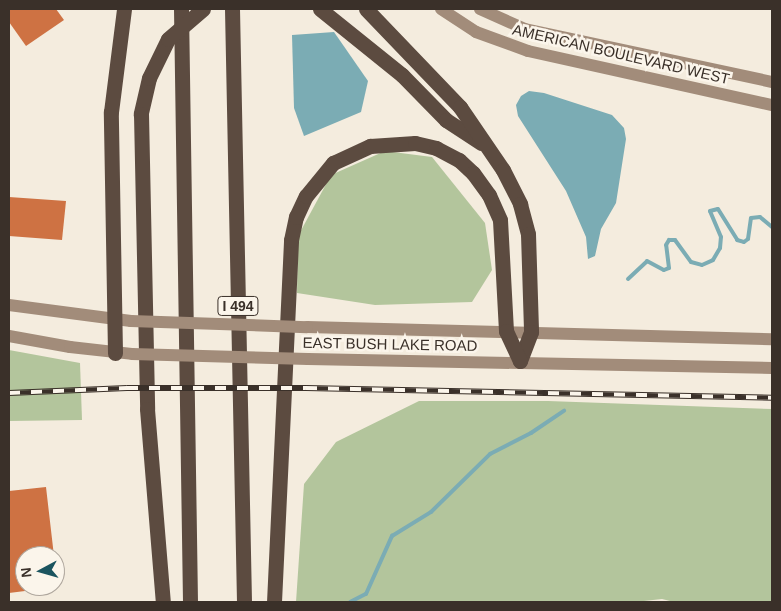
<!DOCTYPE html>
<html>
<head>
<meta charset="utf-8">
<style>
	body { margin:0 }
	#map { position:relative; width:781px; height:611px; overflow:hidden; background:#f4ecde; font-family:Helvetica,sans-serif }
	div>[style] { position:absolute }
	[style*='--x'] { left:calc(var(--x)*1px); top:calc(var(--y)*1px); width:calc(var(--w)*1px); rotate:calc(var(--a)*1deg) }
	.green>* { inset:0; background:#b3c59c }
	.water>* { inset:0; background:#7bacb4 }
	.stream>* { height:4px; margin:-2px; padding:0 2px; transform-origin:2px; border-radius:2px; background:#7bacb4 }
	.building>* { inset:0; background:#ce7243 }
	.secondary>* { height:12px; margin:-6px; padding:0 6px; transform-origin:6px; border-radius:6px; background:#a28c7a }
	.highway>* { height:15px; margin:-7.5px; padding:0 7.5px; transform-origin:7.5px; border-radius:7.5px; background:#5c4b40 }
	.rail>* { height:5.5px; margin-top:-2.75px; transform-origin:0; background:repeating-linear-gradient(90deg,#fbf5eb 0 11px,#3a3029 0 22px); box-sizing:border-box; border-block:1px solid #3a3029 }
	.secondary-bridge>* { height:12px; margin:-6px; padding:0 6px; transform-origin:6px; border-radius:6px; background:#a28c7a }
	.highway-bridge>* { height:15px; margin:-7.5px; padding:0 7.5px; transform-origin:7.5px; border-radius:7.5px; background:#5c4b40 }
	span { translate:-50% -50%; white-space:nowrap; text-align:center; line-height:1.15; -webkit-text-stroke:5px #fbf5eb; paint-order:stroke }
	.shield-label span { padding:1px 4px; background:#fbf5eb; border:1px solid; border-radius:4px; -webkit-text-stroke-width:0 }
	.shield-label { font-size:14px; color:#3a3029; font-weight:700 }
	.street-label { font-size:15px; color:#3a3029 }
	.frame { position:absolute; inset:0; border:10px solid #3a3029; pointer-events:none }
	.north { position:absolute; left:15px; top:546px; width:50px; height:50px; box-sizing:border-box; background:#fbf5eb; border:1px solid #aea69d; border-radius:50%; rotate:264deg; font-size:14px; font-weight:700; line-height:20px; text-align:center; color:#3a3029 }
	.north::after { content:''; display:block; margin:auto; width:18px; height:22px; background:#1b545f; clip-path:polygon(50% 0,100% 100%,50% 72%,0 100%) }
</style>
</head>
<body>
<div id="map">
	<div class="green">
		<div style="clip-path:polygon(385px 151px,432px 157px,485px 223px,492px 270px,472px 302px,375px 305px,297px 293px,298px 236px,331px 175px)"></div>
		<div style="clip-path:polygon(9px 350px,80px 363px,82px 420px,9px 421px)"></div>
		<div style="clip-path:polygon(419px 401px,548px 401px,772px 409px,772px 602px,674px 602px,662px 599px,635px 602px,296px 602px,304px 484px,336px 442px)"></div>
	</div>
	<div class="water">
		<div style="clip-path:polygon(334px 32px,368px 81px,361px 112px,304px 136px,294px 108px,292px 35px)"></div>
		<div style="clip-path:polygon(529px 91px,544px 93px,612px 115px,624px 128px,626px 139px,616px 203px,601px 229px,595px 256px,588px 259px,586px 237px,566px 191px,518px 116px,516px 105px,521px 96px)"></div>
	</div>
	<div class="stream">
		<div style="--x:628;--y:279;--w:26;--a:-43"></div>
		<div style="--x:647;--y:261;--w:19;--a:28"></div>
		<div style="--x:664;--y:270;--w:5;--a:-22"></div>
		<div style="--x:669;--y:268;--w:23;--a:-97"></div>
		<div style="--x:666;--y:245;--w:6;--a:-59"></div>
		<div style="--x:669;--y:240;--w:6;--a:0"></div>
		<div style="--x:675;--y:240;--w:27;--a:54"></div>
		<div style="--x:691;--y:262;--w:11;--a:15"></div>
		<div style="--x:702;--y:265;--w:12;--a:-24"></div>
		<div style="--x:713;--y:260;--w:14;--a:-60"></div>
		<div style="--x:720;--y:248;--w:11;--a:-85"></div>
		<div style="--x:721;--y:237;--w:28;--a:-113"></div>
		<div style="--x:710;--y:211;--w:8;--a:-14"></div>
		<div style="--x:718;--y:209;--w:36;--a:58"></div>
		<div style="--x:737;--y:240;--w:7;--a:16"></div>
		<div style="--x:744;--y:242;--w:5;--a:-37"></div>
		<div style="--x:748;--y:239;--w:21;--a:-82"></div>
		<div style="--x:751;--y:218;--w:9;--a:-6"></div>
		<div style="--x:760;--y:217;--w:16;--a:40"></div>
		<div style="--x:350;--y:602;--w:18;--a:-27"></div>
		<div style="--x:366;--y:594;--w:64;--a:-65.9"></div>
		<div style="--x:392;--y:536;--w:46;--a:-31.6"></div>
		<div style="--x:431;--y:512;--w:83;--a:-44.5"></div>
		<div style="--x:490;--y:454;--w:46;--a:-27.1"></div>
		<div style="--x:531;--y:433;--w:40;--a:-34"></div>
	</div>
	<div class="building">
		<div style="clip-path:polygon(9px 9px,56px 9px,64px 20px,26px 46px,9px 22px)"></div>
		<div style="clip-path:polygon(9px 197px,66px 201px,62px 240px,9px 236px)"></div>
		<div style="clip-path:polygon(46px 487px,54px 556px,25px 556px,25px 591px,9px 593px,9px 491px)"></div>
	</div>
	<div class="secondary">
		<div style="--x:441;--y:9;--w:42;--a:33.3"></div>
		<div style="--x:476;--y:32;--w:55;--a:20.1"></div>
		<div style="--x:528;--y:51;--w:250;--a:12.5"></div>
		<div style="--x:480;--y:9;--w:49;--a:24"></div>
		<div style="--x:525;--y:29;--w:253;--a:12.1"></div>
		<div style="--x:9;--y:305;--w:123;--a:7.5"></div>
		<div style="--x:307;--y:327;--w:465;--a:1.5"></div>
		<div style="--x:9;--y:336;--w:62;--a:10.2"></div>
		<div style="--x:70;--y:347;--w:62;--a:6.4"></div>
		<div style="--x:308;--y:359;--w:464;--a:1.1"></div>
	</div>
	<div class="highway">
		<div style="--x:181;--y:9;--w:593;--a:89.13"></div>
		<div style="--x:232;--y:9;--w:593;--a:88.84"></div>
		<div style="--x:320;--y:9;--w:105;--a:38.8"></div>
		<div style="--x:402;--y:75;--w:63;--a:45.6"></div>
		<div style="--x:446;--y:120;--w:42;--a:33.3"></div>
		<div style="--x:366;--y:9;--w:136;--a:46.2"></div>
		<div style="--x:460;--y:107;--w:76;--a:55.7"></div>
		<div style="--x:503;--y:170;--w:38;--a:63"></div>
		<div style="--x:520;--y:204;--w:31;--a:75"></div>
		<div style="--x:528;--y:234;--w:98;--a:88.2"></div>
		<div style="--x:531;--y:332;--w:31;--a:111"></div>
		<div style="--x:149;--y:78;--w:37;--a:103"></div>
		<div style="--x:141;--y:114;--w:295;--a:88.8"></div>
		<div style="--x:147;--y:409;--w:194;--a:85.3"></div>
		<div style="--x:115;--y:353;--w:241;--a:-91"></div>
		<div style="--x:111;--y:112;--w:104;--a:-82.8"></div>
		<div style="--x:274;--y:602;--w:362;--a:-87.3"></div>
		<div style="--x:291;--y:240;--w:24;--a:-78"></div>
		<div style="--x:296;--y:217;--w:23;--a:-65"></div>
		<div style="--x:306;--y:196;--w:43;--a:-50.7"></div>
		<div style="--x:333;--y:163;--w:41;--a:-24.7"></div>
		<div style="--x:370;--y:146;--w:45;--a:-3.8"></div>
		<div style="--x:415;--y:143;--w:22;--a:13"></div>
		<div style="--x:436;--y:148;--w:26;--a:28"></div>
		<div style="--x:459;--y:160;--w:19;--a:43"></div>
		<div style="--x:473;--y:173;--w:27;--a:54"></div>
		<div style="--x:489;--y:195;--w:27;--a:66"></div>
		<div style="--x:500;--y:220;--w:111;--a:86.9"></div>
		<div style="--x:506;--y:331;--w:33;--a:65"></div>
	</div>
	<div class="rail">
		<div style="--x:9;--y:393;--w:118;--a:-2.4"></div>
		<div style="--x:127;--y:388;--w:179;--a:0"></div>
		<div style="--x:306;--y:388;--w:466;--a:1.2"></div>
	</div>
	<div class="secondary-bridge">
		<div style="--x:131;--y:321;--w:176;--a:2"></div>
		<div style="--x:132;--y:354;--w:176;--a:1.6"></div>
	</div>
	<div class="highway-bridge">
		<div style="--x:149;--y:78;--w:43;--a:-64"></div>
		<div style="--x:168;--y:39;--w:46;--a:-40.6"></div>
	</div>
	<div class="shield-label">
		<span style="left:238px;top:306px">I 494</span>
	</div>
	<div class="street-label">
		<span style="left:621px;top:54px;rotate:13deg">AMERICAN BOULEVARD WEST</span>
		<span style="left:390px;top:344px;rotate:1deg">EAST BUSH LAKE ROAD</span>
	</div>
	<div class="frame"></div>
	<div class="north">N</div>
</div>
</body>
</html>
